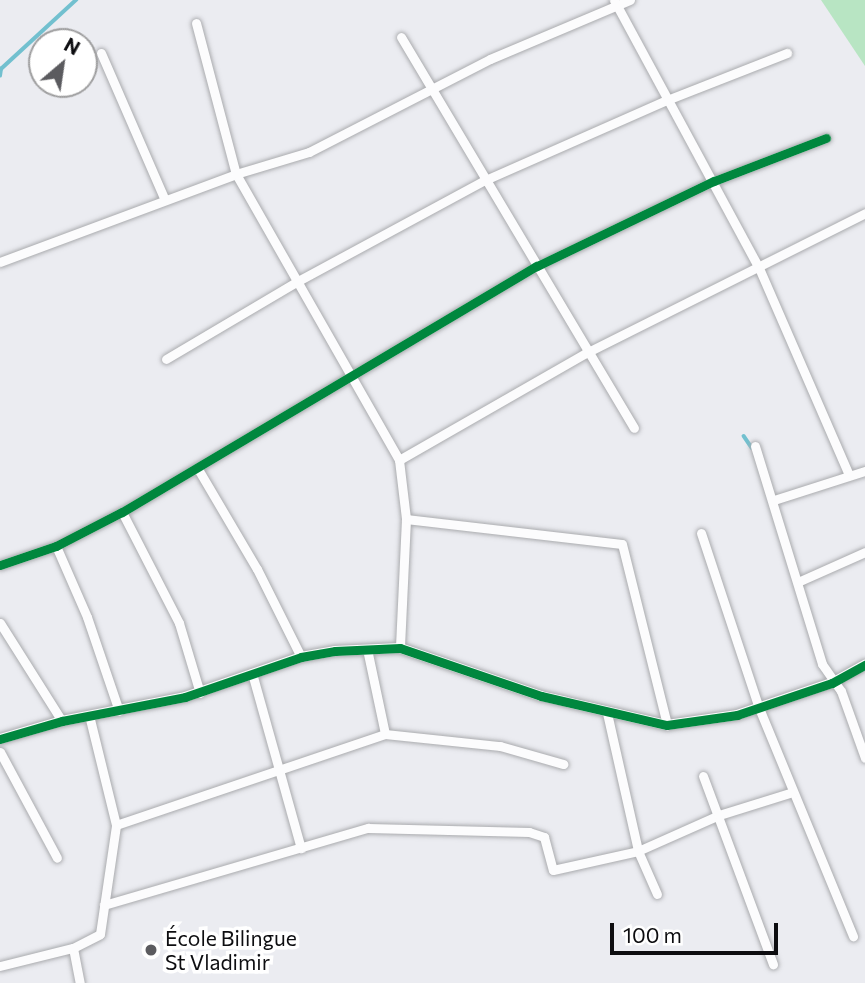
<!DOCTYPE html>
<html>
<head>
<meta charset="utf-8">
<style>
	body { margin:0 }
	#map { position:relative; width:865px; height:983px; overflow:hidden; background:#ebecf1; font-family:Commissioner,sans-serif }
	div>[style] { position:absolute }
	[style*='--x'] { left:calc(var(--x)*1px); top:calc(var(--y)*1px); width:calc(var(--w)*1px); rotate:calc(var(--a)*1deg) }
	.green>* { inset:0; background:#b8e5c3 }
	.stream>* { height:3.5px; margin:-1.75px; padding:0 1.75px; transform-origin:1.75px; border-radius:1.75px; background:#72c0cf }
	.roads { filter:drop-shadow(0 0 2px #aaabae) drop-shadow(0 0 2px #aaabae) }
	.minor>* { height:9px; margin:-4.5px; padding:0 4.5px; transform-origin:4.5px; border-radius:4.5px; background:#fcfcfd }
	.tertiary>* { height:10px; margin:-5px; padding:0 5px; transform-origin:5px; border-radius:5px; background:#fcfcfd }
	.cycleway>* { height:9px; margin:-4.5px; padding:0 4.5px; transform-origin:4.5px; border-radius:4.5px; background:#00873e }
	.dots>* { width:19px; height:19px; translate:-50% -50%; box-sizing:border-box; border:4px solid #fff; border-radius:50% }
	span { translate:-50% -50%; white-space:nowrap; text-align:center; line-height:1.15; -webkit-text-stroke:7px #fff; paint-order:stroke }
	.poi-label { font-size:21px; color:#0d0d10 }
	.left { translate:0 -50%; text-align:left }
	.north { position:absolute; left:28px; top:28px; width:70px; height:70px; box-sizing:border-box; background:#fff; border:2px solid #9e9e9f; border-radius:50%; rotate:29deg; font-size:19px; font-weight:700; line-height:28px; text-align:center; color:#0d0d10 }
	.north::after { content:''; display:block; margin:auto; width:24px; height:32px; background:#5b5b5f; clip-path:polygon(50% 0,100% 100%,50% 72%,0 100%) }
	.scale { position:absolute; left:610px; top:923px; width:168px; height:32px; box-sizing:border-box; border:4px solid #0d0d10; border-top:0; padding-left:9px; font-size:21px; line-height:24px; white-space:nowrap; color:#0d0d10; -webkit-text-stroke:5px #fff; paint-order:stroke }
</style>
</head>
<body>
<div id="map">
	<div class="green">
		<div style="clip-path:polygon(821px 0,865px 0,865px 66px)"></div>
	</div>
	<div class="stream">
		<div style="--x:0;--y:76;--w:7;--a:-82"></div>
		<div style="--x:1;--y:69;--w:102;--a:-42.6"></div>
		<div style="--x:744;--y:436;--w:14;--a:56"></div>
	</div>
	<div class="roads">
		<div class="minor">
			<div style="--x:614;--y:0;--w:305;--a:61.6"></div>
			<div style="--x:759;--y:268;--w:226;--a:66.5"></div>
			<div style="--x:196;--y:23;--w:156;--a:75.2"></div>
			<div style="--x:236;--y:174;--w:329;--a:60.3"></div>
			<div style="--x:399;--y:460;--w:59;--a:83.2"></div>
			<div style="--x:406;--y:519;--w:129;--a:92.7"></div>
			<div style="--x:401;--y:37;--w:455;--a:59.2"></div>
			<div style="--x:101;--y:53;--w:160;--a:66.5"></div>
			<div style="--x:0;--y:262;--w:252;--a:-20.4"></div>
			<div style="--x:236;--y:174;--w:76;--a:-16.8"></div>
			<div style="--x:309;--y:152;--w:203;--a:-27.2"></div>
			<div style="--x:490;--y:59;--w:152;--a:-22.9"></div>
			<div style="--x:166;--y:359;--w:153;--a:-30.6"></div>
			<div style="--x:298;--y:281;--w:210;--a:-28.4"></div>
			<div style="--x:483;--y:181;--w:201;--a:-23.8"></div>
			<div style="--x:667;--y:100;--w:129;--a:-21.4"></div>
			<div style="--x:755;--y:446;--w:228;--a:72.9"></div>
			<div style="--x:822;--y:664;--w:33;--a:55"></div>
			<div style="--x:841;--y:691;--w:71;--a:70.3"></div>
			<div style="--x:399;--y:460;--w:215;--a:-29.8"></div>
			<div style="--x:586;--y:353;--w:312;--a:-26.6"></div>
			<div style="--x:198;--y:469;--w:116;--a:59.5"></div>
			<div style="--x:257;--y:569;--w:98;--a:63.4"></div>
			<div style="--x:774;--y:500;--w:96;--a:-17.7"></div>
			<div style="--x:122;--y:512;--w:125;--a:62.8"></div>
			<div style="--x:179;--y:623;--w:73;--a:73.3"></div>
			<div style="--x:406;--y:519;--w:217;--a:6.6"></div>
			<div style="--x:622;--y:544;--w:187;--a:76"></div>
			<div style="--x:701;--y:533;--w:184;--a:71.7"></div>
			<div style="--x:759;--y:708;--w:247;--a:67.6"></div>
			<div style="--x:56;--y:546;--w:77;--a:66.4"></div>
			<div style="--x:87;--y:617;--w:99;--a:71.2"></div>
			<div style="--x:0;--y:565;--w:59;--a:-18.7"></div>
			<div style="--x:56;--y:546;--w:74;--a:-27.3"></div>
			<div style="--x:122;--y:512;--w:482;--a:-30.7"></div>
			<div style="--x:537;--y:266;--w:196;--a:-25.7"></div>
			<div style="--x:714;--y:181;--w:120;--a:-21"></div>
			<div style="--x:800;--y:581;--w:71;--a:-24"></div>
			<div style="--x:0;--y:623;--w:116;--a:57.7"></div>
			<div style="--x:367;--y:649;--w:87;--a:78"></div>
			<div style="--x:252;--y:673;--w:182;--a:74.4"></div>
			<div style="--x:607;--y:713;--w:141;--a:77.3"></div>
			<div style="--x:638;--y:851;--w:47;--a:66.2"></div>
			<div style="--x:0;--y:752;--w:120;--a:61.7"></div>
			<div style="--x:703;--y:776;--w:201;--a:69.6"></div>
			<div style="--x:116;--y:825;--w:284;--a:-18.7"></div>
			<div style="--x:385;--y:734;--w:116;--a:6"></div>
			<div style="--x:500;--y:746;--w:66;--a:15.9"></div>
			<div style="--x:104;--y:905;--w:275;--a:-16.3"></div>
			<div style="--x:368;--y:828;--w:161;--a:1.4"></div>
			<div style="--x:529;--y:832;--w:16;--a:18"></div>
			<div style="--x:544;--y:837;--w:34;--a:75"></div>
			<div style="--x:553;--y:870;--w:87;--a:-12.6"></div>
			<div style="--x:638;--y:851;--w:89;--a:-24"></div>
			<div style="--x:719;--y:815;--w:77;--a:-17.3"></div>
			<div style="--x:73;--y:948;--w:36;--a:79"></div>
			<div style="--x:0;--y:966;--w:75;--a:-13.9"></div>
			<div style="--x:73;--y:948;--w:30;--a:-27"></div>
			<div style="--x:100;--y:934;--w:110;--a:-81.6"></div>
			<div style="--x:116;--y:825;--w:113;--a:-103.8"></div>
		</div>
		<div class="tertiary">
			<div style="--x:0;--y:739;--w:65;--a:-16.2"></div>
			<div style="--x:62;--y:721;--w:125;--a:-11"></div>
			<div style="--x:185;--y:697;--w:123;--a:-19"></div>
			<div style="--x:301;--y:657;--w:35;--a:-10"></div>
			<div style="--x:335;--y:651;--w:65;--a:-2.6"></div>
			<div style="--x:400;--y:648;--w:149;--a:18.8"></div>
			<div style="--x:541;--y:696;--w:129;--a:13"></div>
			<div style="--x:667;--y:725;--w:71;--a:-8.1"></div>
			<div style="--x:737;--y:715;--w:100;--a:-18.6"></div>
			<div style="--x:832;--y:683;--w:38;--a:-29"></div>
		</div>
	</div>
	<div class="cycleway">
		<div style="--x:0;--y:565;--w:59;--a:-18.7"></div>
		<div style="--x:56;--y:546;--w:74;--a:-27.3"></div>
		<div style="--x:122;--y:512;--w:482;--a:-30.7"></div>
		<div style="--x:537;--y:266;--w:196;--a:-25.7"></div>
		<div style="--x:714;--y:181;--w:120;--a:-21"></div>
		<div style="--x:0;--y:739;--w:65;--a:-16.2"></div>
		<div style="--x:62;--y:721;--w:125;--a:-11"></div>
		<div style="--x:185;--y:697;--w:123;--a:-19"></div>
		<div style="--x:301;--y:657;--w:35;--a:-10"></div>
		<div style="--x:335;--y:651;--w:65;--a:-2.6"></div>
		<div style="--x:400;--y:648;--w:149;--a:18.8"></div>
		<div style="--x:541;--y:696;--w:129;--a:13"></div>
		<div style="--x:667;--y:725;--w:71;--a:-8.1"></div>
		<div style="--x:737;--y:715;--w:100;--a:-18.6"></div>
		<div style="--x:832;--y:683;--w:38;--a:-29"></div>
	</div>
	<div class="dots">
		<div style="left:151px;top:950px;background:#5b5b5f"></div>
	</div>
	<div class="poi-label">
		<span class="left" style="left:165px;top:950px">École Bilingue<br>St Vladimir</span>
	</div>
	<div class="north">N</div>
	<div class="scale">100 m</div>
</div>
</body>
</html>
